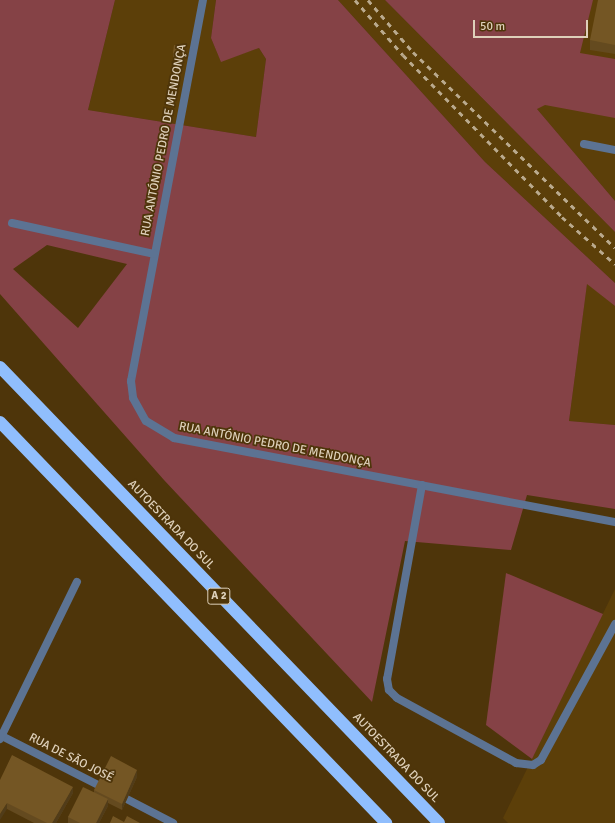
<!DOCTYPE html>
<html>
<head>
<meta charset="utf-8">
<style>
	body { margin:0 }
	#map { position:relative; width:615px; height:823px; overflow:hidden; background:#4e350a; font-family:Signika,sans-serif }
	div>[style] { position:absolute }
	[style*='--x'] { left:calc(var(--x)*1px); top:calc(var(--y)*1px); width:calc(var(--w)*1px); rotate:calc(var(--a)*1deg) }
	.built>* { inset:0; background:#5c3f09 }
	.green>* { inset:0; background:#854246 }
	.minor>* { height:8px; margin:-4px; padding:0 4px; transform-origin:4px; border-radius:4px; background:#5c7393 }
	.motorway>* { height:12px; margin:-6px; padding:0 6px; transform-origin:6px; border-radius:6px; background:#90befd }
	.rail>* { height:3px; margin-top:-1.5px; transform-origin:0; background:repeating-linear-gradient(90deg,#baaa8e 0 5px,transparent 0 10px) }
	.wall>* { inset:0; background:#644a1f }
	.shaded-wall>* { inset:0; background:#513c19 }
	.building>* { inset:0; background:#745624 }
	span { translate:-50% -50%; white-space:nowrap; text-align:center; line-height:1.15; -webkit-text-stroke:3.5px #4e350a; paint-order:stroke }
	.shield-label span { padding:1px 3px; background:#4e350a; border:1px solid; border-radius:3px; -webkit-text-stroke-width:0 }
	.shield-label { font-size:11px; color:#ded0ba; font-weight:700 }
	.street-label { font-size:12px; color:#ded0ba }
	.scale { position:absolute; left:473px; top:20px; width:115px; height:18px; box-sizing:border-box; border:2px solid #ded0ba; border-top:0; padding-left:5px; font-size:12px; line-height:14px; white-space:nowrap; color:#ded0ba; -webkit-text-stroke:3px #4e350a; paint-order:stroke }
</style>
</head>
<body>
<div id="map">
	<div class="built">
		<div style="clip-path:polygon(115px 0,216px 0,211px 38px,221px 61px,259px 48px,266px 59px,256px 137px,88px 110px)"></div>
		<div style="clip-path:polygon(338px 0,385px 0,615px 232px,615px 283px,485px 162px)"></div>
		<div style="clip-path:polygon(437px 0,615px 0,615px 201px,537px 109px)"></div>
		<div style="clip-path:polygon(587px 283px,615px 306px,615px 425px,569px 421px)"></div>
		<div style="clip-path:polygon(615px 589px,615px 823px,508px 823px,503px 818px)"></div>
	</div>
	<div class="green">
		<div style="clip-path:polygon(evenodd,0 0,115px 0,88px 110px,256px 137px,266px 59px,259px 48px,221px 62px,211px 38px,216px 0,338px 0,485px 162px,615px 283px,615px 306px,587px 284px,569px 421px,615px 425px,615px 509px,527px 495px,511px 550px,405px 541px,372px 702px,164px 480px,0 294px,0 0,47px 245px,127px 264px,78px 328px,13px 269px,47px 245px)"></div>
		<div style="clip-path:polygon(385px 0,593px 0,580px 53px,615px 59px,615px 118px,545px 105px,537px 109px,615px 201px,615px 232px)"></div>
		<div style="clip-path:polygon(506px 573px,603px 614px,532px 759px,486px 725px)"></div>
	</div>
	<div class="minor">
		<div style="--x:203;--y:0;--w:388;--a:100.7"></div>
		<div style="--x:131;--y:381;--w:17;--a:83"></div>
		<div style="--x:133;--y:398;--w:26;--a:61"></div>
		<div style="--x:146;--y:421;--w:33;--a:31"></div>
		<div style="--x:174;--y:438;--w:449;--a:10.8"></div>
		<div style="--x:584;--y:144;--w:32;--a:11"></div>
		<div style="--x:12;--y:223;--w:145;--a:12.3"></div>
		<div style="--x:422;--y:485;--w:197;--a:100.2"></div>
		<div style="--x:387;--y:679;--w:11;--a:80"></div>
		<div style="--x:389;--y:690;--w:11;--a:45"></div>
		<div style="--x:397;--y:698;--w:136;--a:28.6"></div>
		<div style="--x:516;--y:763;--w:17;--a:7"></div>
		<div style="--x:533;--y:765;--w:9;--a:-32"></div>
		<div style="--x:541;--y:760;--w:155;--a:-61.4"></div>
		<div style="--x:0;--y:735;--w:119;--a:27"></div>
		<div style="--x:0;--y:739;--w:175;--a:-63.9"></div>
		<div style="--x:119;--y:795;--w:61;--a:27.4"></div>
	</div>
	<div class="motorway">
		<div style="--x:0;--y:367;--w:633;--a:46.09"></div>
		<div style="--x:0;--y:422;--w:557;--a:46.09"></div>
	</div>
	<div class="rail">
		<div style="--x:355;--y:0;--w:73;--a:48.9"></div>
		<div style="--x:403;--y:55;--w:227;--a:45.5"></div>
		<div style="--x:562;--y:217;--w:71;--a:41.6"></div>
		<div style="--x:368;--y:0;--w:69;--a:49.1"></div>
		<div style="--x:413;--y:52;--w:281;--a:44.1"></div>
	</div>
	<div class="wall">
		<div style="clip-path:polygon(615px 0,615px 54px,590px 50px,590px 40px)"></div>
		<div style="clip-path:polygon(180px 49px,179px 58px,173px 57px,173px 53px)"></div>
		<div style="clip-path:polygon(137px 777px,122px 810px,108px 803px,108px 806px,99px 823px,68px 823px,68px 817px,94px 793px,94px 790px)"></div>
		<div style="clip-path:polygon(0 780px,73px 793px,56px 823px,34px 823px,7px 809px)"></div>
	</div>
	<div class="shaded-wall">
		<div style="clip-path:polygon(137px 770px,137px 777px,122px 810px,122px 804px)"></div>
		<div style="clip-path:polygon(73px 787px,73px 793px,56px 823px,52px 823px)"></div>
		<div style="clip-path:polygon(108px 799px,108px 806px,99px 823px,96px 823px)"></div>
		<div style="clip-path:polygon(7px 803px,7px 809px,0 820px,0 814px)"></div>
	</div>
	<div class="building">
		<div style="clip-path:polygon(598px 0,615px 0,615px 45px,590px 40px)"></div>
		<div style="clip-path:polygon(174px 45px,180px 46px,179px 55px,173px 53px)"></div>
		<div style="clip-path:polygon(12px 755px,73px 787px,52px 823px,47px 823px,7px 803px,0 814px,0 780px)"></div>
		<div style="clip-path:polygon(111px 756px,137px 770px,122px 804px,94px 790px)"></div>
		<div style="clip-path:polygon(83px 787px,108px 799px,96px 823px,80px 823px,68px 817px)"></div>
		<div style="clip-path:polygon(113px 816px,124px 822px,127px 816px,140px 823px,110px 823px)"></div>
	</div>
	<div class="shield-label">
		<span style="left:219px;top:596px">A 2</span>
	</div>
	<div class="street-label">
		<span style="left:164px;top:140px;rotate:-79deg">RUA ANTÓNIO PEDRO DE MENDONÇA</span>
		<span style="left:275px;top:445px;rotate:11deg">RUA ANTÓNIO PEDRO DE MENDONÇA</span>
		<span style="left:171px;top:525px;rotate:46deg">AUTOESTRADA DO SUL</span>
		<span style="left:71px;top:758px;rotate:27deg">RUA DE SÃO JOSÉ</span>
		<span style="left:396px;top:758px;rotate:46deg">AUTOESTRADA DO SUL</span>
	</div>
	<div class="scale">50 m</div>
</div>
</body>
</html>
